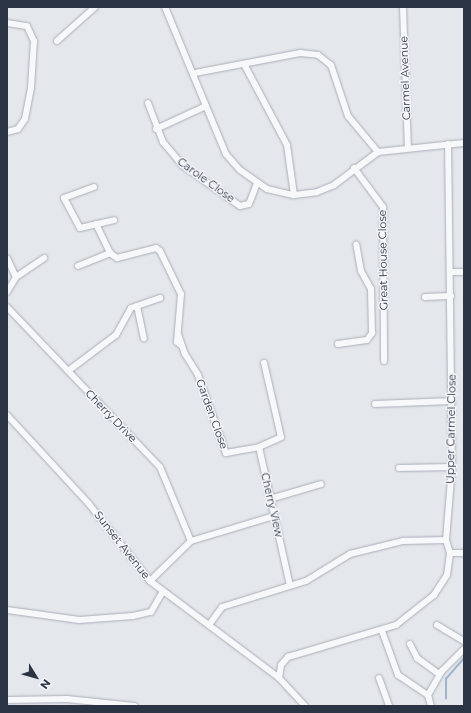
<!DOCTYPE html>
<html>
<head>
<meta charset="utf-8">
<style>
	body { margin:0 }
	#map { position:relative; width:471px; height:713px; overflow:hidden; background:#e4e7ec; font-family:Montserrat,sans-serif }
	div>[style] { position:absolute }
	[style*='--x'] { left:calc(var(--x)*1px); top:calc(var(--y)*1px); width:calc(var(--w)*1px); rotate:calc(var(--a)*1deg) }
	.stream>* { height:1.5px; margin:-0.75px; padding:0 0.75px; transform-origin:0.75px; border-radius:0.75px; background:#9fb4cc }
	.roads { filter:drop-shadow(0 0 1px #a9aeb7) drop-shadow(0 0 1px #a9aeb7) }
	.minor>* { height:6px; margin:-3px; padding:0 3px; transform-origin:3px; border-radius:3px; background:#f7f8fa }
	span { translate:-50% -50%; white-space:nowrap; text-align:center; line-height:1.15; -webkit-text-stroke:3px #f4f6f9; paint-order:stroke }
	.street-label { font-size:11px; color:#2b3445 }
	.frame { position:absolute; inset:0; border:8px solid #2b3445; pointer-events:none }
	.north { position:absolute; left:16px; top:657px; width:40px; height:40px; -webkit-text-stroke:3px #f4f6f9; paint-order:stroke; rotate:127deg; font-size:11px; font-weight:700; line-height:16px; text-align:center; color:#2b3445 }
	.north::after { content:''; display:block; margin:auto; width:14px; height:18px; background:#2b3445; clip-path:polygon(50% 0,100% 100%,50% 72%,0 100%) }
</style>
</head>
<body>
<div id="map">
	<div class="stream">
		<div style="--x:446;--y:699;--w:20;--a:-90"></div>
		<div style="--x:446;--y:679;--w:28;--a:-49"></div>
	</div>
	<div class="roads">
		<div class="minor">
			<div style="--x:165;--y:7;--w:159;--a:67.5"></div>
			<div style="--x:226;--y:154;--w:21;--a:49"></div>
			<div style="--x:240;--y:170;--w:33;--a:35"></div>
			<div style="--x:267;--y:189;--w:28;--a:13"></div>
			<div style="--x:294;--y:195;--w:23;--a:-7"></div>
			<div style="--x:317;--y:192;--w:18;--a:-22"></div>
			<div style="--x:334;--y:185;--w:55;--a:-36.9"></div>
			<div style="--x:378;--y:152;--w:86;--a:-6"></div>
			<div style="--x:403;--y:7;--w:141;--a:88"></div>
			<div style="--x:7;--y:23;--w:20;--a:9"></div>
			<div style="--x:27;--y:26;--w:17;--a:65"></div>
			<div style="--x:34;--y:41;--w:47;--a:93.7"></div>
			<div style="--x:31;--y:88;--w:32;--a:101"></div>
			<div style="--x:25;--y:119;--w:12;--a:125"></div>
			<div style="--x:18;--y:129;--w:11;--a:165"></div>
			<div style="--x:57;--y:41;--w:51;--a:-41.8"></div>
			<div style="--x:244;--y:64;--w:92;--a:62"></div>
			<div style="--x:287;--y:145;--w:50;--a:82"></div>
			<div style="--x:195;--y:73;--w:107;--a:-10.8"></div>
			<div style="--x:300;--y:53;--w:18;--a:6"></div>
			<div style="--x:318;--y:55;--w:16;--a:38"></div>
			<div style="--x:331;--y:65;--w:54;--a:71.6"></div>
			<div style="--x:348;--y:116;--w:47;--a:50.2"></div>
			<div style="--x:148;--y:103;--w:42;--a:69"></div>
			<div style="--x:163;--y:142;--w:30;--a:50"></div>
			<div style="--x:182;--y:165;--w:71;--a:35.3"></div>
			<div style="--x:240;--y:206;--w:9;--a:-13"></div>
			<div style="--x:249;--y:204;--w:22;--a:-69"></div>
			<div style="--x:156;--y:129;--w:55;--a:-24.7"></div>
			<div style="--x:354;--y:168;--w:49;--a:53.4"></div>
			<div style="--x:383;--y:207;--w:154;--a:89.6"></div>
			<div style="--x:94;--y:187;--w:32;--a:160"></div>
			<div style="--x:64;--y:198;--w:34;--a:62"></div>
			<div style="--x:80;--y:228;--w:35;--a:-13"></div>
			<div style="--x:96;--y:224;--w:32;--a:64"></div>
			<div style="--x:110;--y:253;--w:9;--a:36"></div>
			<div style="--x:117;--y:258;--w:40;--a:-14.4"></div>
			<div style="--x:156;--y:248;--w:5;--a:37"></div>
			<div style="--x:160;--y:251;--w:48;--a:64"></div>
			<div style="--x:181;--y:294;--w:48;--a:94.8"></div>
			<div style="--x:177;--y:342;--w:6;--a:39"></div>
			<div style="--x:7;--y:258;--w:21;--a:65"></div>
			<div style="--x:78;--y:266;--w:35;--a:-22"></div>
			<div style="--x:452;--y:272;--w:12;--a:0"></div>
			<div style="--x:7;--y:292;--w:17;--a:-59"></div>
			<div style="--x:16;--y:277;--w:34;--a:-34"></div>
			<div style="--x:425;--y:297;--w:26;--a:-2"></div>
			<div style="--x:137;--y:306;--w:33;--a:78"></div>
			<div style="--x:7;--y:307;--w:221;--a:46.3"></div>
			<div style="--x:160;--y:467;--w:80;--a:67.3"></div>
			<div style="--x:178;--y:334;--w:21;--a:71"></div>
			<div style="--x:185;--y:354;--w:25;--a:58"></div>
			<div style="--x:198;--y:375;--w:83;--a:70.3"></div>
			<div style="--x:226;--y:453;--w:34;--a:-10"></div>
			<div style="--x:259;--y:447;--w:24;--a:-24"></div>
			<div style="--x:281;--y:437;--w:76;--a:-102.9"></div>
			<div style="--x:338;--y:344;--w:29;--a:-8"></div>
			<div style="--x:367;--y:340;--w:9;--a:-54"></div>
			<div style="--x:372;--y:333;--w:44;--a:-91.3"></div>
			<div style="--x:371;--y:289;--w:21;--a:-119"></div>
			<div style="--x:361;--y:271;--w:27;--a:-100"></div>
			<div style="--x:68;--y:371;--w:60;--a:-36.9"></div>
			<div style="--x:116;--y:335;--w:31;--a:-61"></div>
			<div style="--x:131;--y:308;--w:31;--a:-19"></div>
			<div style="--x:375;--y:404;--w:77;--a:-2.2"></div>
			<div style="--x:7;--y:415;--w:121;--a:47.3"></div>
			<div style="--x:89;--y:504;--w:98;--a:51.6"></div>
			<div style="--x:150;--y:581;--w:161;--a:36.9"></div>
			<div style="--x:279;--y:678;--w:38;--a:47"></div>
			<div style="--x:259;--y:447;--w:142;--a:77.4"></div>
			<div style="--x:399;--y:468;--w:53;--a:-1.1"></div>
			<div style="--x:270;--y:499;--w:53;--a:-16.4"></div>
			<div style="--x:450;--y:553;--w:14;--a:0"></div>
			<div style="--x:150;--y:581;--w:57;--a:-44.3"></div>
			<div style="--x:191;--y:541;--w:87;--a:-16.8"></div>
			<div style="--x:7;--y:610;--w:73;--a:7.9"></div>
			<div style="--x:79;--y:620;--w:54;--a:-4.2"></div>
			<div style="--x:133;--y:616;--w:18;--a:-13"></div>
			<div style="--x:151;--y:612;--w:24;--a:-60"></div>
			<div style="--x:209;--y:625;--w:22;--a:-54"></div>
			<div style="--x:222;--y:607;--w:88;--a:-17.2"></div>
			<div style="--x:306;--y:581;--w:52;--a:-31.5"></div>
			<div style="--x:350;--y:554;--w:55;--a:-13.8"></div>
			<div style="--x:403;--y:541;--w:43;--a:-1.3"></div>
			<div style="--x:437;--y:625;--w:31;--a:31"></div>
			<div style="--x:382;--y:631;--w:47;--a:70"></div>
			<div style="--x:398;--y:675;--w:36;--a:34"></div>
			<div style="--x:428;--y:695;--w:11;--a:75"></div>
			<div style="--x:410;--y:644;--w:16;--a:63"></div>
			<div style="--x:417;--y:658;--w:27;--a:36"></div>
			<div style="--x:279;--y:678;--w:13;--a:-81"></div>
			<div style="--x:281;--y:665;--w:11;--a:-49"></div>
			<div style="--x:288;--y:657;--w:113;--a:-16.5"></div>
			<div style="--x:396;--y:625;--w:48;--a:-38.3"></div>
			<div style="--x:434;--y:595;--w:24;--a:-57"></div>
			<div style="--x:447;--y:575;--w:22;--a:-82"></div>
			<div style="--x:450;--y:553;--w:14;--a:-107"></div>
			<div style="--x:446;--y:540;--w:73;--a:-85.3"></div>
			<div style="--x:452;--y:467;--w:323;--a:-90.7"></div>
			<div style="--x:379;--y:678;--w:30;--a:70"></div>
			<div style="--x:428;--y:695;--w:28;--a:-60"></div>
			<div style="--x:442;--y:671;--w:31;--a:-45"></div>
			<div style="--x:7;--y:700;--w:60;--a:-1"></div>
			<div style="--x:67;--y:699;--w:68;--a:5.9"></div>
		</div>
	</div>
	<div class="street-label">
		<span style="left:405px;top:78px;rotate:-92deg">Carmel Avenue</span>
		<span style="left:206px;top:180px;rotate:36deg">Carole Close</span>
		<span style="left:383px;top:260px;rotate:-91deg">Great House Close</span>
		<span style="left:212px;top:414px;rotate:70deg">Garden Close</span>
		<span style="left:111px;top:416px;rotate:46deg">Cherry Drive</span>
		<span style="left:451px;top:429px;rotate:-89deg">Upper Carmel Close</span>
		<span style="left:272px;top:505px;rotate:77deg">Cherry View</span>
		<span style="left:122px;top:545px;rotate:52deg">Sunset Avenue</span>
	</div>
	<div class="frame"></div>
	<div class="north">N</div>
</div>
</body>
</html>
